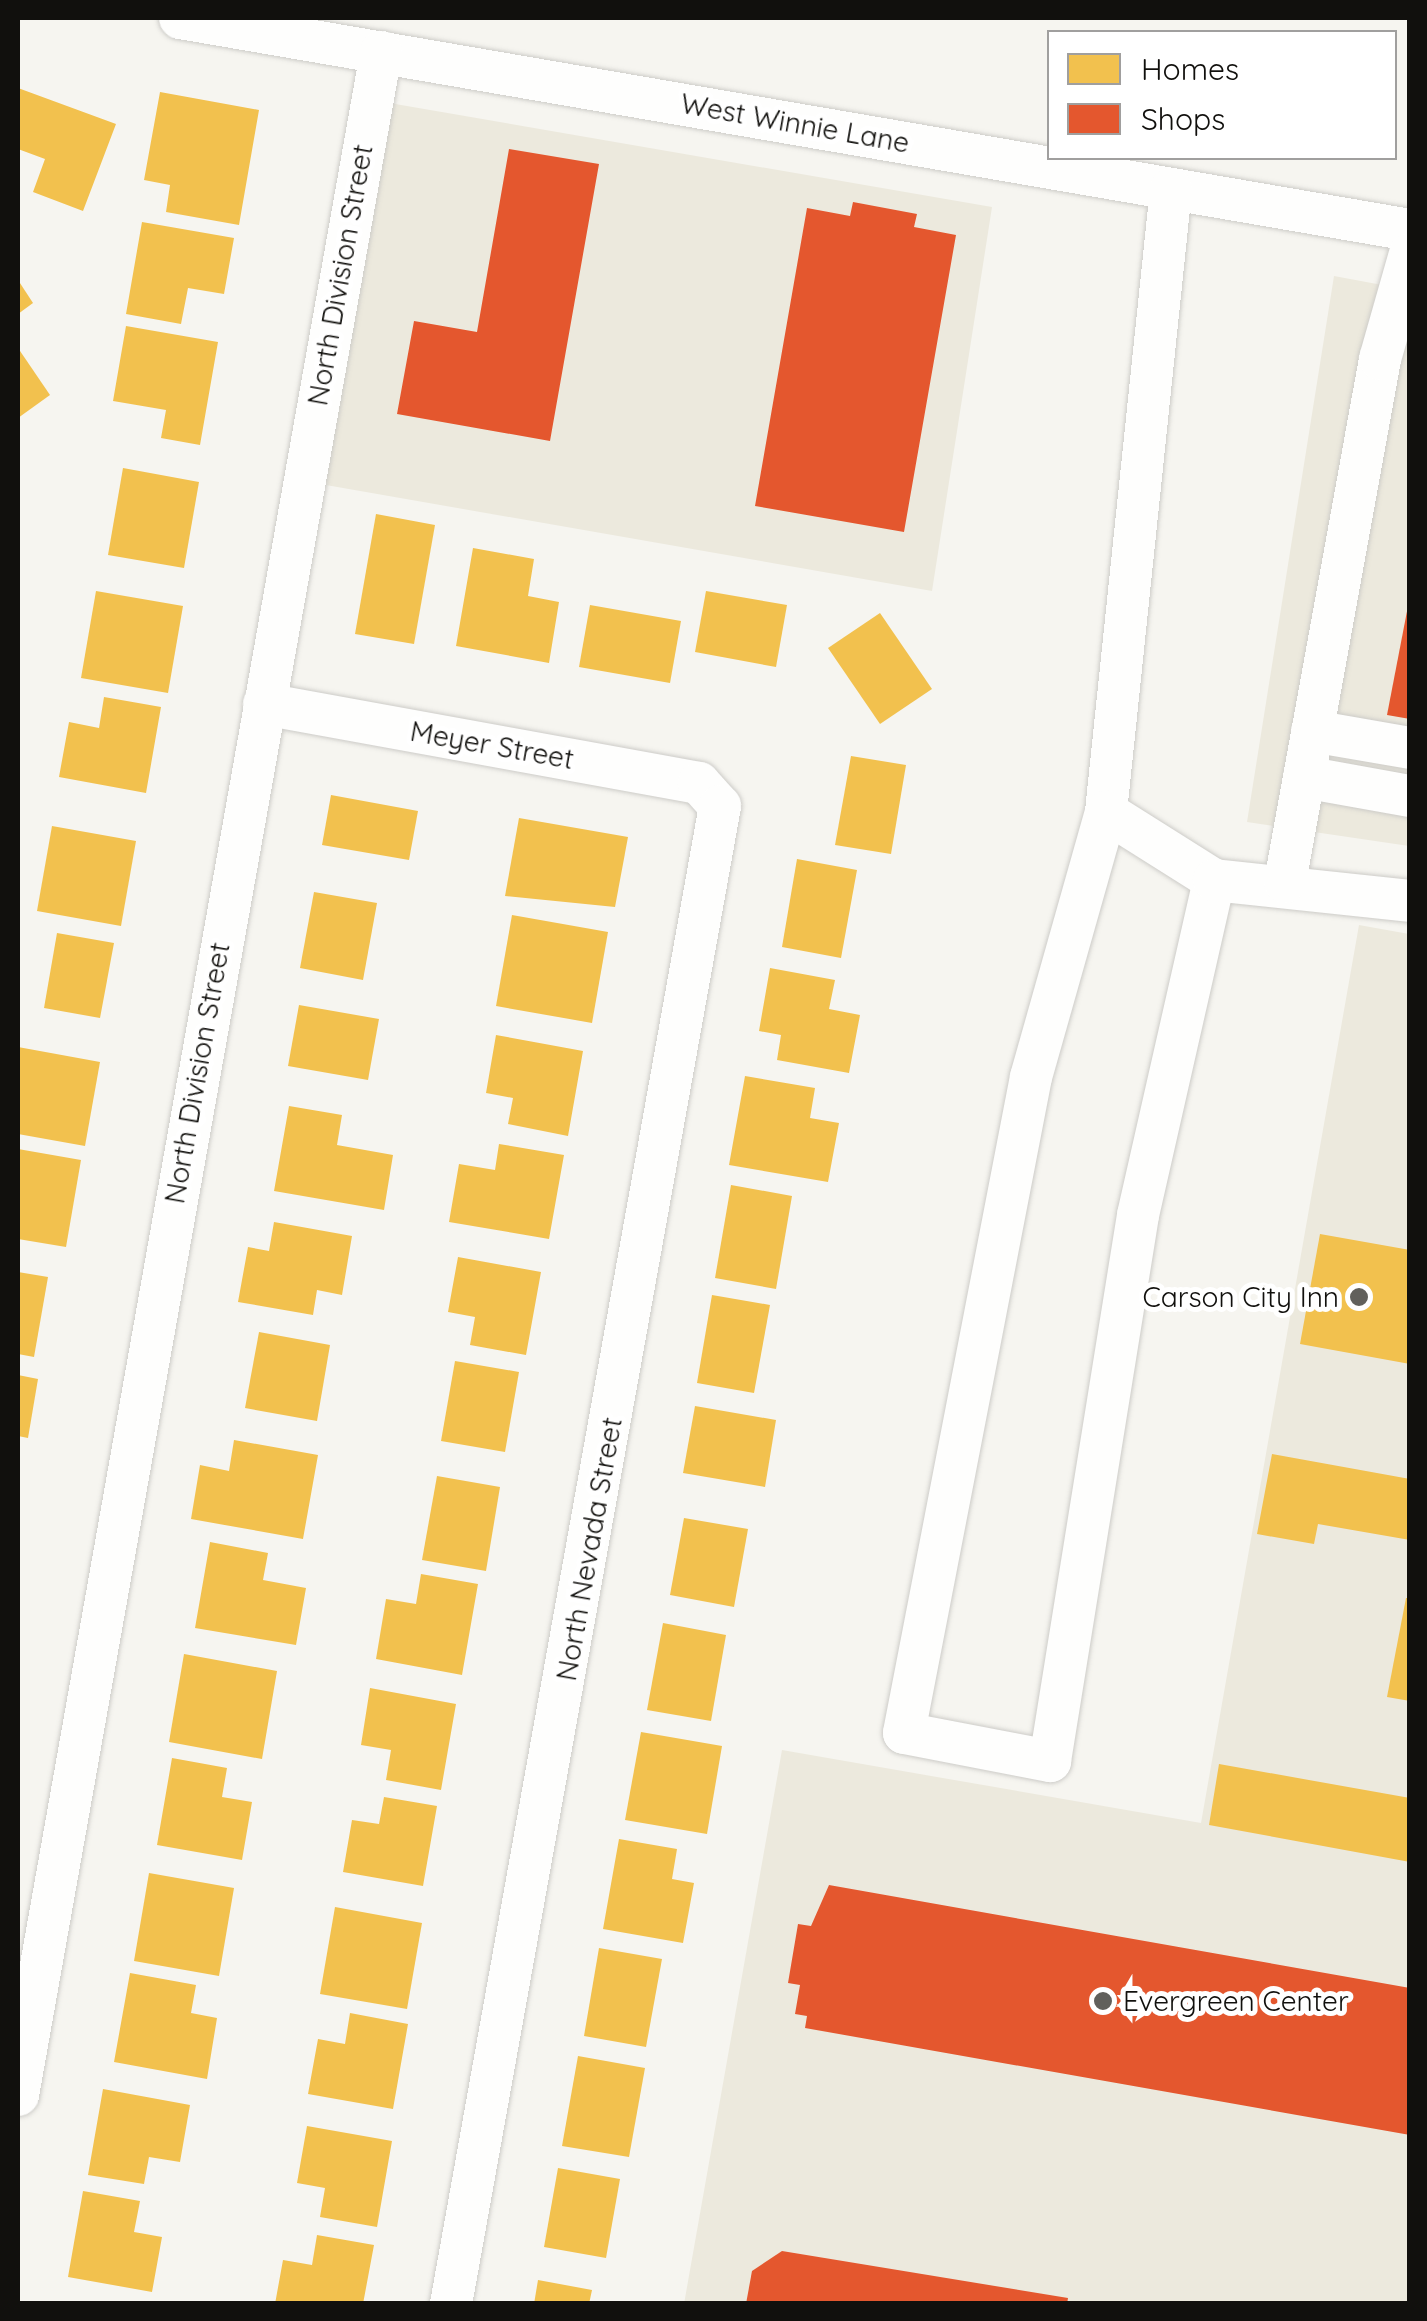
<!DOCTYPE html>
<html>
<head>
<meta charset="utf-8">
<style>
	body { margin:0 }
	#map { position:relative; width:1427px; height:2321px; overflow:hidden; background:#f6f5f0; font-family:Quicksand,sans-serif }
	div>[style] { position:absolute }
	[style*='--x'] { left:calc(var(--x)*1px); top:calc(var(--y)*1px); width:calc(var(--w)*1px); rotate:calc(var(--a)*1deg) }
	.built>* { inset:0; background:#ece9dd }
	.homes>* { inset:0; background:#f2c14e }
	.shops>* { inset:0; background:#e4572e }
	.roads { filter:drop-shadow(0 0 2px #cdccc8) drop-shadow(0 0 2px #cdccc8) }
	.minor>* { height:42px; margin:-21px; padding:0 21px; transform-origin:21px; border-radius:21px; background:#fefefd }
	.dots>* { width:28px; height:28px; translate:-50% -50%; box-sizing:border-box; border:5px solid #fff; border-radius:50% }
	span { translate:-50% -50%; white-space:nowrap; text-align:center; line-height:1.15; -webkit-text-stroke:10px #fff; paint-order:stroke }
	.street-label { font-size:28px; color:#11100d }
	.poi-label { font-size:28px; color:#11100d }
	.right { translate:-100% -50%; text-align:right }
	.left { translate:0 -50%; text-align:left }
	.frame { position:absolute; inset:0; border:20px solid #11100d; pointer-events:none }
	.legend { position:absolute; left:1047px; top:30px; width:350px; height:130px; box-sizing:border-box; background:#fff; border:2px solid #a09f9e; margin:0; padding:12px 18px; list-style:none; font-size:30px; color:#11100d }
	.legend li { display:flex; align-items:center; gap:20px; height:50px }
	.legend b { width:50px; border:2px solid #a09f9e }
</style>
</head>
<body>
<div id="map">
	<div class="built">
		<div style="clip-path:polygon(372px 100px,992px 207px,932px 591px,303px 481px)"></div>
		<div style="clip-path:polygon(1334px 276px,1409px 290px,1409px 846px,1247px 822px)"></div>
		<div style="clip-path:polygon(1359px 925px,1409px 934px,1409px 2303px,684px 2304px,782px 1750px,1201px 1823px)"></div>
	</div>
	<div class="homes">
		<div style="clip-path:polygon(18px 88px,116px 124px,83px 211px,33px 192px,45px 159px,18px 149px)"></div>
		<div style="clip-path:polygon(160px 92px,259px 110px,239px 225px,166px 212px,170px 185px,144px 180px)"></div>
		<div style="clip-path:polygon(142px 222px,234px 238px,224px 294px,188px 288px,181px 324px,126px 314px)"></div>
		<div style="clip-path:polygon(18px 280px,33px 303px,18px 314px)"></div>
		<div style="clip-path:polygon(126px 326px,218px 342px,200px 445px,161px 438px,166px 410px,113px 401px)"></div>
		<div style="clip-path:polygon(18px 348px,50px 395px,18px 418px)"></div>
		<div style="clip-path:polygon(123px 468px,199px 482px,184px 568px,108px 555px)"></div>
		<div style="clip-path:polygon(376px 514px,435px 525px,414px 644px,355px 634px)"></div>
		<div style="clip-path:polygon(473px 548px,534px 559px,528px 596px,559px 602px,549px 663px,456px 646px)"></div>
		<div style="clip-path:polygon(96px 591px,183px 606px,168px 693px,81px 678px)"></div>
		<div style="clip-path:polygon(706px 591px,787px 605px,776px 667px,695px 652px)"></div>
		<div style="clip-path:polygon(590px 605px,681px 621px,670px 683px,579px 667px)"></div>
		<div style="clip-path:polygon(880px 613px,932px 689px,880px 724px,828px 648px)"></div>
		<div style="clip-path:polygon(104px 697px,161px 707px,146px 793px,59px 777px,69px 722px,99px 728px)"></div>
		<div style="clip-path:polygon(851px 756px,906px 765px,891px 854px,835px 845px)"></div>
		<div style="clip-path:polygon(331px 795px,418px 811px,409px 860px,322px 845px)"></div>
		<div style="clip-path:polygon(519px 818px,628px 837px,615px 907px,505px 896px)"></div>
		<div style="clip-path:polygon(52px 826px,136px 841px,121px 926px,37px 911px)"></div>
		<div style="clip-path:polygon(797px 859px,857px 870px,841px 958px,782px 947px)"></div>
		<div style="clip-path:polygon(314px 892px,377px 903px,363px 980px,300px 968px)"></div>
		<div style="clip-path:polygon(512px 915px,608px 932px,592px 1023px,496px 1006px)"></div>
		<div style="clip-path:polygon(57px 933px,114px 943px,100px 1018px,44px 1008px)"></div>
		<div style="clip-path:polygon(770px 968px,835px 980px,829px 1009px,860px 1015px,849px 1073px,777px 1060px,781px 1035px,759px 1031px)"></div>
		<div style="clip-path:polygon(299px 1005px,379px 1019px,368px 1080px,288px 1066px)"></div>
		<div style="clip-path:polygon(496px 1035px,583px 1051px,568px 1136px,508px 1124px,513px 1098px,486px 1093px)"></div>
		<div style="clip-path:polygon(18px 1047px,100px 1062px,85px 1146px,18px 1134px)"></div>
		<div style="clip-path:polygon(745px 1076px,815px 1088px,810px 1118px,839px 1123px,828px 1182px,729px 1165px)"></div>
		<div style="clip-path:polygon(289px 1106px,342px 1115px,337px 1145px,393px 1155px,384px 1210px,274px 1191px)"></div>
		<div style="clip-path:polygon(499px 1144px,564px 1155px,549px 1239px,449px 1222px,459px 1164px,495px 1170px)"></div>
		<div style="clip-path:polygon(18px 1149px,81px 1160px,66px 1247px,18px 1239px)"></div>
		<div style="clip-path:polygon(731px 1185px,792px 1196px,776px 1289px,715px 1278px)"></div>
		<div style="clip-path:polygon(274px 1222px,352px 1236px,342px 1295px,317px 1290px,313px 1315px,238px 1302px,248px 1247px,269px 1251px)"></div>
		<div style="clip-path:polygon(1320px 1234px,1410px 1250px,1410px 1364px,1300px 1344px)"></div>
		<div style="clip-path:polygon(458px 1257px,541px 1272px,526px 1355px,470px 1345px,475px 1317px,448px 1312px)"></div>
		<div style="clip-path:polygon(18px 1272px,48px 1277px,34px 1357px,18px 1354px)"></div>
		<div style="clip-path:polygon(712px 1295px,770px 1305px,754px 1393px,697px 1383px)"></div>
		<div style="clip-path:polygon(259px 1332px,330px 1345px,317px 1421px,245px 1408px)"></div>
		<div style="clip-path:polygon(455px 1361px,519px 1372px,505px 1452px,441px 1441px)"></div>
		<div style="clip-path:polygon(18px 1375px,38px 1379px,28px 1438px,18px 1436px)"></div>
		<div style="clip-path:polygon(695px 1406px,776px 1420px,765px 1487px,683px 1473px)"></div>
		<div style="clip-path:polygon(234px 1440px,318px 1455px,303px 1539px,191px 1519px,200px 1465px,229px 1471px)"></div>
		<div style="clip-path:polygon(1272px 1454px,1410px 1479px,1410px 1540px,1318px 1524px,1314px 1544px,1257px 1534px)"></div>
		<div style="clip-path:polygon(437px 1476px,500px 1487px,486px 1571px,422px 1560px)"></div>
		<div style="clip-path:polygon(684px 1518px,748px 1529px,734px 1607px,670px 1595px)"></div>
		<div style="clip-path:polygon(210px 1542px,268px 1553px,263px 1580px,306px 1588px,296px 1645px,195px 1628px)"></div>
		<div style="clip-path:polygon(421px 1574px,478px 1584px,462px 1675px,376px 1659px,386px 1599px,416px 1604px)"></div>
		<div style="clip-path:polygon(1406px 1598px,1410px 1598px,1410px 1701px,1387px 1697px)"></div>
		<div style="clip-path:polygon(663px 1623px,726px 1635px,711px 1721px,647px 1710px)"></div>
		<div style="clip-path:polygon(184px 1654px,277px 1671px,262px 1759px,169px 1742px)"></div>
		<div style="clip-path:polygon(370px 1688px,456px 1704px,441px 1790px,386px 1780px,391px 1750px,361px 1745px)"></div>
		<div style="clip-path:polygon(641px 1732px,722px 1746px,707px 1834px,625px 1820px)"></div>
		<div style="clip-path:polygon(172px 1758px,227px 1768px,222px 1797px,252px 1802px,242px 1860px,157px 1845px)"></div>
		<div style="clip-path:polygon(1219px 1764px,1410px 1798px,1410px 1862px,1209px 1825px)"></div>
		<div style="clip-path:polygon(384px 1797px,437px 1806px,423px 1886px,343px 1872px,352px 1820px,379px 1824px)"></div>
		<div style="clip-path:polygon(619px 1839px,677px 1849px,672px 1879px,694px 1883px,683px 1943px,603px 1929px)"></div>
		<div style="clip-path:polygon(149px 1873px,234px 1888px,219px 1976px,134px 1961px)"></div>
		<div style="clip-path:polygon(335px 1907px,422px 1923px,407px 2009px,320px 1994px)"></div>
		<div style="clip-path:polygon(599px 1948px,662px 1959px,646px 2047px,584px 2036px)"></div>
		<div style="clip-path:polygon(130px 1973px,196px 1985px,191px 2013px,217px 2018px,207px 2079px,114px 2062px)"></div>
		<div style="clip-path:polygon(350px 2013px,408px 2024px,393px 2109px,308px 2094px,318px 2039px,345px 2044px)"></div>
		<div style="clip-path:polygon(578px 2056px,645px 2068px,629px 2157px,562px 2146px)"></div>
		<div style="clip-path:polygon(103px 2089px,190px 2105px,180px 2162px,149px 2157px,144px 2184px,88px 2175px)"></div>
		<div style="clip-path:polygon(307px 2126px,392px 2141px,377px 2227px,320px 2217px,325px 2188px,297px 2183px)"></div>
		<div style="clip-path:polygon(558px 2168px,620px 2179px,606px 2258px,544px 2247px)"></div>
		<div style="clip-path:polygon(83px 2191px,140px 2201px,134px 2232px,162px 2237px,152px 2292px,68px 2277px)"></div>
		<div style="clip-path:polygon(317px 2235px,374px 2245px,363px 2304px,275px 2304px,283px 2260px,312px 2265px)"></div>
		<div style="clip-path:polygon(538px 2280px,592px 2290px,589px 2304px,534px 2304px)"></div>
	</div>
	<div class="shops">
		<div style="clip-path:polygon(509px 149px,599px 164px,550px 441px,397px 414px,414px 321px,477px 332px)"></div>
		<div style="clip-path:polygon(853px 202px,917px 214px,914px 227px,956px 235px,904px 532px,755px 506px,807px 208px,850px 216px)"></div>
		<div style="clip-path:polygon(1408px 606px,1410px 606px,1410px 719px,1387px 715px)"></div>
		<div style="clip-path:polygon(829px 1885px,1410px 1988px,1410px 2135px,805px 2028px,807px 2016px,795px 2014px,800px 1985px,788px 1983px,798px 1924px,811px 1926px)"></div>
		<div style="clip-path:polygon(782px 2251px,1068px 2298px,1067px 2304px,746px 2304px,752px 2271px)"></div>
	</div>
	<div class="roads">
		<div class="minor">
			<div style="--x:180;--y:18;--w:1248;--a:9.78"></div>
			<div style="--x:1171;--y:189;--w:626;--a:95.96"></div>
			<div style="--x:1106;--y:812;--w:275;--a:105.8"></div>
			<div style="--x:1031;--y:1077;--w:668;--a:100.96"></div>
			<div style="--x:904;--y:1733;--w:149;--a:10.9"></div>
			<div style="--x:1050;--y:1761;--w:553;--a:-80.84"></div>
			<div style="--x:1138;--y:1215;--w:344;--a:-77.2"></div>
			<div style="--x:264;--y:704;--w:442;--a:10.3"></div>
			<div style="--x:699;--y:783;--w:31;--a:48"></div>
			<div style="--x:720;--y:806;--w:1522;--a:100.18"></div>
			<div style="--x:1312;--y:731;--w:99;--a:9.8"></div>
			<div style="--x:1304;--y:777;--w:108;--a:10.2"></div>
			<div style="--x:1106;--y:812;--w:128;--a:32.2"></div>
			<div style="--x:1214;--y:880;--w:197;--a:6.1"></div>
			<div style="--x:1285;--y:882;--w:532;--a:-79.7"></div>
			<div style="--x:1380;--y:359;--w:109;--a:-74.1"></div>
			<div style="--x:18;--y:2095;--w:2075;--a:-79.92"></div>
		</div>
	</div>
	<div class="dots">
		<div style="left:1359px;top:1297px;background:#61605c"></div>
		<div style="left:1103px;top:2001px;background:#61605c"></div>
	</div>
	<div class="street-label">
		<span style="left:795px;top:123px;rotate:10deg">West Winnie Lane</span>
		<span style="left:340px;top:275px;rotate:-80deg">North Division Street</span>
		<span style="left:492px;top:745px;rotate:10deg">Meyer Street</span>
		<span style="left:197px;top:1073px;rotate:-80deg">North Division Street</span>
		<span style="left:589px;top:1549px;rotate:-80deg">North Nevada Street</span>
	</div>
	<div class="poi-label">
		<span class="right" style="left:1339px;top:1297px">Carson City Inn</span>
		<span class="left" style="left:1123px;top:2001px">Evergreen Center</span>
	</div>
	<div class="frame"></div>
	<ul class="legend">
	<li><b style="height:28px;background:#f2c14e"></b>Homes</li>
	<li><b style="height:28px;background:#e4572e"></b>Shops</li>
	</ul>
</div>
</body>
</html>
